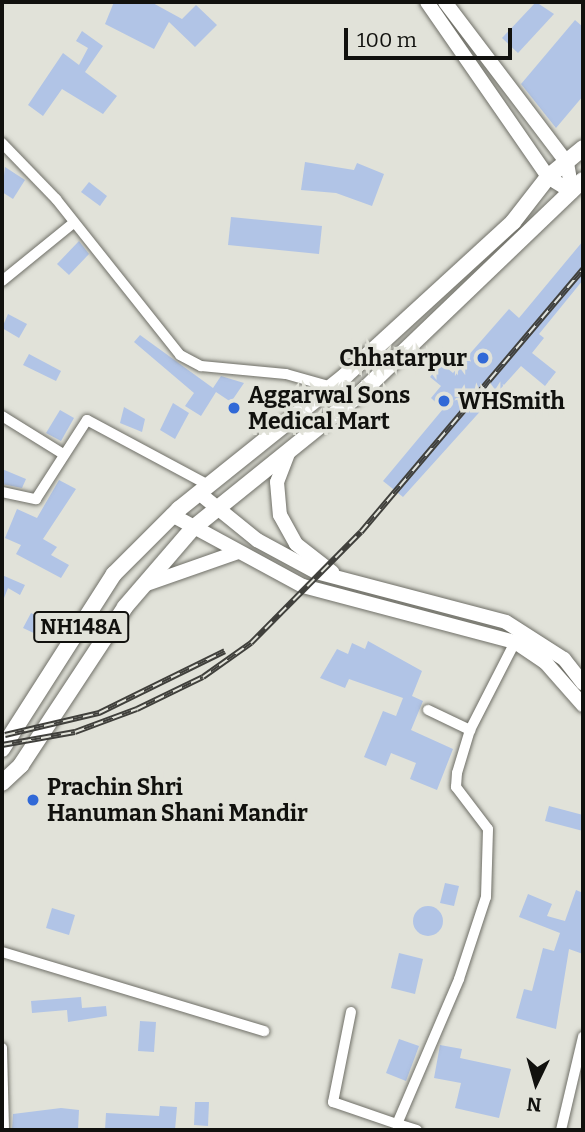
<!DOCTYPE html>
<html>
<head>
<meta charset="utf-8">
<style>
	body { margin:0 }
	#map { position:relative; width:585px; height:1132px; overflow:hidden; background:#e1e2d9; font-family:Bitter,serif }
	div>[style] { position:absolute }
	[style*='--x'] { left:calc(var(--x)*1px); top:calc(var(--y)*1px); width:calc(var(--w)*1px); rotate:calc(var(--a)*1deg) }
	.building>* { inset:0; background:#b1c4e6 }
	.round { border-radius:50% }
	.roads { filter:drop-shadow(0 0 2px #6f6f67) drop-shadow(0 0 2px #6f6f67) }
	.minor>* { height:10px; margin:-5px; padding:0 5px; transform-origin:5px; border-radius:5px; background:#fff }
	.major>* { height:14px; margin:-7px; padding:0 7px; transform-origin:7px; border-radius:7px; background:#fff }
	.highway>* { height:16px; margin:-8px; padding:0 8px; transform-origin:8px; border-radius:8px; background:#fff }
	.rail>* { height:6px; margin-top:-3px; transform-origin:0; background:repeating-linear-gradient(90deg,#e1e2d9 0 10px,#40403c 0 20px); box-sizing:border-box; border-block:2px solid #40403c }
	.dots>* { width:19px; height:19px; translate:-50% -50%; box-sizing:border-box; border:4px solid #e1e2d9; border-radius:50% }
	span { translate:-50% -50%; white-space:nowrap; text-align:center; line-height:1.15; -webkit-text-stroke:7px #e1e2d9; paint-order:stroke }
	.shield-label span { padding:2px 5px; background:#e1e2d9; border:2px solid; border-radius:5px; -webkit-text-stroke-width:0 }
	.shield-label { font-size:21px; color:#11110e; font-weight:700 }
	.poi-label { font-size:23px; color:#11110e; font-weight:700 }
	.right { translate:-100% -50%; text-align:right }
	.left { translate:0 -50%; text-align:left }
	.frame { position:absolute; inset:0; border:4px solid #11110e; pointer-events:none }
	.north { position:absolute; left:501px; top:1048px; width:70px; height:70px; -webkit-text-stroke:5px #e1e2d9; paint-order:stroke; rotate:185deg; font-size:19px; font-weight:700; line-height:28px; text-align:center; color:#11110e }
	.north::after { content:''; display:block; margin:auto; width:24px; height:32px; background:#11110e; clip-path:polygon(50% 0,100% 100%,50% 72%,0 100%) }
	.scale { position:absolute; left:344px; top:28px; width:168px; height:32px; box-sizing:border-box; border:4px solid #11110e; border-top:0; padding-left:9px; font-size:21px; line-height:24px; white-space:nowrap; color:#11110e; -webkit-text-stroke:5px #e1e2d9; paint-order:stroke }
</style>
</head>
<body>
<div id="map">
	<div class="building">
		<div style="clip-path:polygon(114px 2px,151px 2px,182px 19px,196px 5px,217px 25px,195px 47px,169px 22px,154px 49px,105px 24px)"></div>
		<div style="clip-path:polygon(536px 2px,554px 14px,518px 53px,502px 38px)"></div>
		<div style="clip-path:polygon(575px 20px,583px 27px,583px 96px,556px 128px,521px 84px)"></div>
		<div style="clip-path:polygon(82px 31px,103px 46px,85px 72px,117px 96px,103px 114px,62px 89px,43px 116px,28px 105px,63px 53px,79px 65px,88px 48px,76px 41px)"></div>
		<div style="clip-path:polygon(305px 162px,354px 170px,357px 163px,384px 174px,372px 206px,336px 193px,301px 190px)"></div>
		<div style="clip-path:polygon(5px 167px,25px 180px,13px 199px,2px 192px)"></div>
		<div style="clip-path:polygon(89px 182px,107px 196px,100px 206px,81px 192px)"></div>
		<div style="clip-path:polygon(231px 217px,322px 226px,319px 254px,228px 245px)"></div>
		<div style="clip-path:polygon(79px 241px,89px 254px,69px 275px,57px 264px)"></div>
		<div style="clip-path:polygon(583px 241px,583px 280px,539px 334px,544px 338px,532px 353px,556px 372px,545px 386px,521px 366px,403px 497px,383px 481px,443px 409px,431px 398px,441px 386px,430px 377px,441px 363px,453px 373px,509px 309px,519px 318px)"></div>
		<div style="clip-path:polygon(8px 314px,27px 324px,19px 338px,2px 328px)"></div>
		<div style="clip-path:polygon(140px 335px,213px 388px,221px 376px,244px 383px,231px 402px,216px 392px,201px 416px,185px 406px,194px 393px,134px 342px)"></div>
		<div style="clip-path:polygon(29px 354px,61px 371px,56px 381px,23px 365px)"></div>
		<div style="clip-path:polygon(173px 403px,189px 413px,175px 439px,160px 430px)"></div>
		<div style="clip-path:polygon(124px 407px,145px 419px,142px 432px,120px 423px)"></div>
		<div style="clip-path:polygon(60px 410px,74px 418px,61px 441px,46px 433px)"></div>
		<div style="clip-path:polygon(2px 469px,26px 479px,22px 488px,2px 484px)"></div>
		<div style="clip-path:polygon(59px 480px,76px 489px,43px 539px,57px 547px,51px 555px,69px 565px,61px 578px,16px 554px,21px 545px,5px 538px,17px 509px,37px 518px)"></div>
		<div style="clip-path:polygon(2px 575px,25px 585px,20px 595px,8px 588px,2px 603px)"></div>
		<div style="clip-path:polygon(31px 613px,45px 620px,38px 635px,23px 628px)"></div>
		<div style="clip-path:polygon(368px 641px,422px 671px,412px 696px,423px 701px,411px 730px,453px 749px,437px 790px,410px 779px,416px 763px,391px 753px,386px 766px,364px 757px,383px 711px,396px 716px,403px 698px,349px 679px,345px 688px,320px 678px,337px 649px,348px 654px,352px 643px,365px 649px)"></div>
		<div style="clip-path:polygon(549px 806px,583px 815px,583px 831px,545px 821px)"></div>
		<div style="clip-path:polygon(445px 883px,459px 886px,454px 906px,440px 903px)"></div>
		<div style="clip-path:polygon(576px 890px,583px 893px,583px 954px,569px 949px,556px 1029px,516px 1018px,524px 989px,532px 991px,543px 948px,554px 951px,560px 933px,519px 917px,528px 894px,552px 904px,547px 916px,565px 921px)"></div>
		<div class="round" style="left:413px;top:906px;width:30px;height:30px"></div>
		<div style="clip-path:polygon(52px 908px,75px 915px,69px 935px,46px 928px)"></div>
		<div style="clip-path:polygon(399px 953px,423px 959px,415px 994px,391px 988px)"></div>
		<div style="clip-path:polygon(81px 997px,82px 1008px,106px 1006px,107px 1016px,68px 1022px,67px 1010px,32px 1013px,31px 1001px)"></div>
		<div style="clip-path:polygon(140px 1021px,156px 1022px,154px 1052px,138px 1051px)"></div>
		<div style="clip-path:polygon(399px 1039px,419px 1046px,406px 1081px,386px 1073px)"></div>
		<div style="clip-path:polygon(440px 1045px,462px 1049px,460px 1058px,511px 1069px,499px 1118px,455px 1108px,461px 1083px,434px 1078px)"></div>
		<div style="clip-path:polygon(195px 1102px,209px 1102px,208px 1126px,194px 1125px)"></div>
		<div style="clip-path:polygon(160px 1106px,177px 1107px,175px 1130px,105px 1130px,106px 1113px,159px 1116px)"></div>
		<div style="clip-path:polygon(61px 1108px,79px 1110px,78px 1130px,12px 1130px,13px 1114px)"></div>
	</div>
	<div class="roads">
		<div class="minor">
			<div style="--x:2;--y:143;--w:78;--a:46"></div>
			<div style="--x:56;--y:199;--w:199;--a:51.5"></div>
			<div style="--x:180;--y:355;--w:24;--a:28"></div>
			<div style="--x:201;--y:366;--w:85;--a:5.4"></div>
			<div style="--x:286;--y:374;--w:48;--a:15.8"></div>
			<div style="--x:2;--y:281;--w:89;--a:-39.1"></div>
			<div style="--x:2;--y:416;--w:72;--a:31.9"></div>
			<div style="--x:2;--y:492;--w:35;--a:12"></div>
			<div style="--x:36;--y:499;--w:94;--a:-57.2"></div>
			<div style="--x:87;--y:420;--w:137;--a:28.2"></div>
			<div style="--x:428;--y:710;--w:47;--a:25.5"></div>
			<div style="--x:2;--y:952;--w:274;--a:16.8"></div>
			<div style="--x:351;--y:1012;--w:92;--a:101.3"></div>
			<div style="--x:333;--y:1102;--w:68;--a:19"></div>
			<div style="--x:2;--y:1048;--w:82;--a:88.6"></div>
			<div style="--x:417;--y:1130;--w:21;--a:-163"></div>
			<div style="--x:397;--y:1124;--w:158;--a:-66.8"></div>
			<div style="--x:459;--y:979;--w:86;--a:-71.8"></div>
			<div style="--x:486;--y:897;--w:68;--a:-88.3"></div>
			<div style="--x:488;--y:829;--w:53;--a:-127.3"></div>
			<div style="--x:456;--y:787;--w:14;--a:-86"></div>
			<div style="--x:457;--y:773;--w:45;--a:-73.2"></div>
			<div style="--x:470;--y:730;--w:99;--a:-62.9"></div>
			<div style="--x:561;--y:1130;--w:96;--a:-76.7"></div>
		</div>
		<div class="major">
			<div style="--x:427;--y:2;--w:213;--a:55.3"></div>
			<div style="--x:548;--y:177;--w:28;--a:32"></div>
			<div style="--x:445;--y:2;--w:202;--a:52.8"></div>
			<div style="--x:567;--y:163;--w:29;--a:80"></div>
			<div style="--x:289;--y:451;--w:33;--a:111"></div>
			<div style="--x:277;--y:482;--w:33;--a:85"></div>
			<div style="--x:280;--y:515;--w:33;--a:61"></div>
			<div style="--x:296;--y:544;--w:46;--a:37.9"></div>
			<div style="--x:199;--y:493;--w:75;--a:39"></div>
			<div style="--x:257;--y:540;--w:67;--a:28.5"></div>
			<div style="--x:316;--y:572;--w:196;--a:14.7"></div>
			<div style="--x:506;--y:622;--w:69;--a:32.5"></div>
			<div style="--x:564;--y:659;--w:31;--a:52"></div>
			<div style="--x:172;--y:515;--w:149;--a:28.5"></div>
			<div style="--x:303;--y:586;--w:219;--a:14.8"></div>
			<div style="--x:515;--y:642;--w:37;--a:34"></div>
			<div style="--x:546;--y:663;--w:56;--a:48.6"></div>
			<div style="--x:144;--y:585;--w:100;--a:-19.3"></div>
		</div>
		<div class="highway">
			<div style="--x:2;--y:749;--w:208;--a:-57.4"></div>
			<div style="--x:114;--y:574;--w:92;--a:-45"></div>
			<div style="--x:179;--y:509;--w:213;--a:-38.7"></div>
			<div style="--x:345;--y:376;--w:228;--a:-42.5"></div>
			<div style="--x:513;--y:222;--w:57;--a:-52.1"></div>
			<div style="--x:548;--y:177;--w:45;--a:-39.6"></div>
			<div style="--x:2;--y:783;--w:26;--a:-43"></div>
			<div style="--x:21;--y:765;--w:189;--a:-56.6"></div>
			<div style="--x:125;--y:607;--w:103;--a:-49.3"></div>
			<div style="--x:192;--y:529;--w:221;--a:-38.9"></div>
			<div style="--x:364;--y:390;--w:303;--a:-43.8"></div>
		</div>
	</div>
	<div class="rail">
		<div style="--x:5;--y:735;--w:97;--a:-13.2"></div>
		<div style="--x:99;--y:713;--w:140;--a:-26.2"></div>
		<div style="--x:2;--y:745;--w:74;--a:-10.1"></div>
		<div style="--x:75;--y:732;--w:66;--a:-20.4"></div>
		<div style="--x:137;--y:709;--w:73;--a:-25.9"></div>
		<div style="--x:203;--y:677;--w:59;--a:-35.3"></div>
		<div style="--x:251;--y:643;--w:156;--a:-45.3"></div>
		<div style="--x:361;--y:532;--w:344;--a:-49.8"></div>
	</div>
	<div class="dots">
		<div style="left:483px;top:358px;background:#3169d7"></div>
		<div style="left:444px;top:401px;background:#3169d7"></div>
		<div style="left:234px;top:408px;background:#3169d7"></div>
		<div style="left:33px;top:800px;background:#3169d7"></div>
	</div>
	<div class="shield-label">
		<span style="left:81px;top:627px">NH148A</span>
	</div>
	<div class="poi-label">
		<span class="right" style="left:467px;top:358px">Chhatarpur</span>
		<span class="left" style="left:248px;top:408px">Aggarwal Sons<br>Medical Mart</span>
		<span class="left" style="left:458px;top:401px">WHSmith</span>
		<span class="left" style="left:47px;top:800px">Prachin Shri<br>Hanuman Shani Mandir</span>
	</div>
	<div class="frame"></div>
	<div class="north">N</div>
	<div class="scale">100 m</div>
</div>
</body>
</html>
